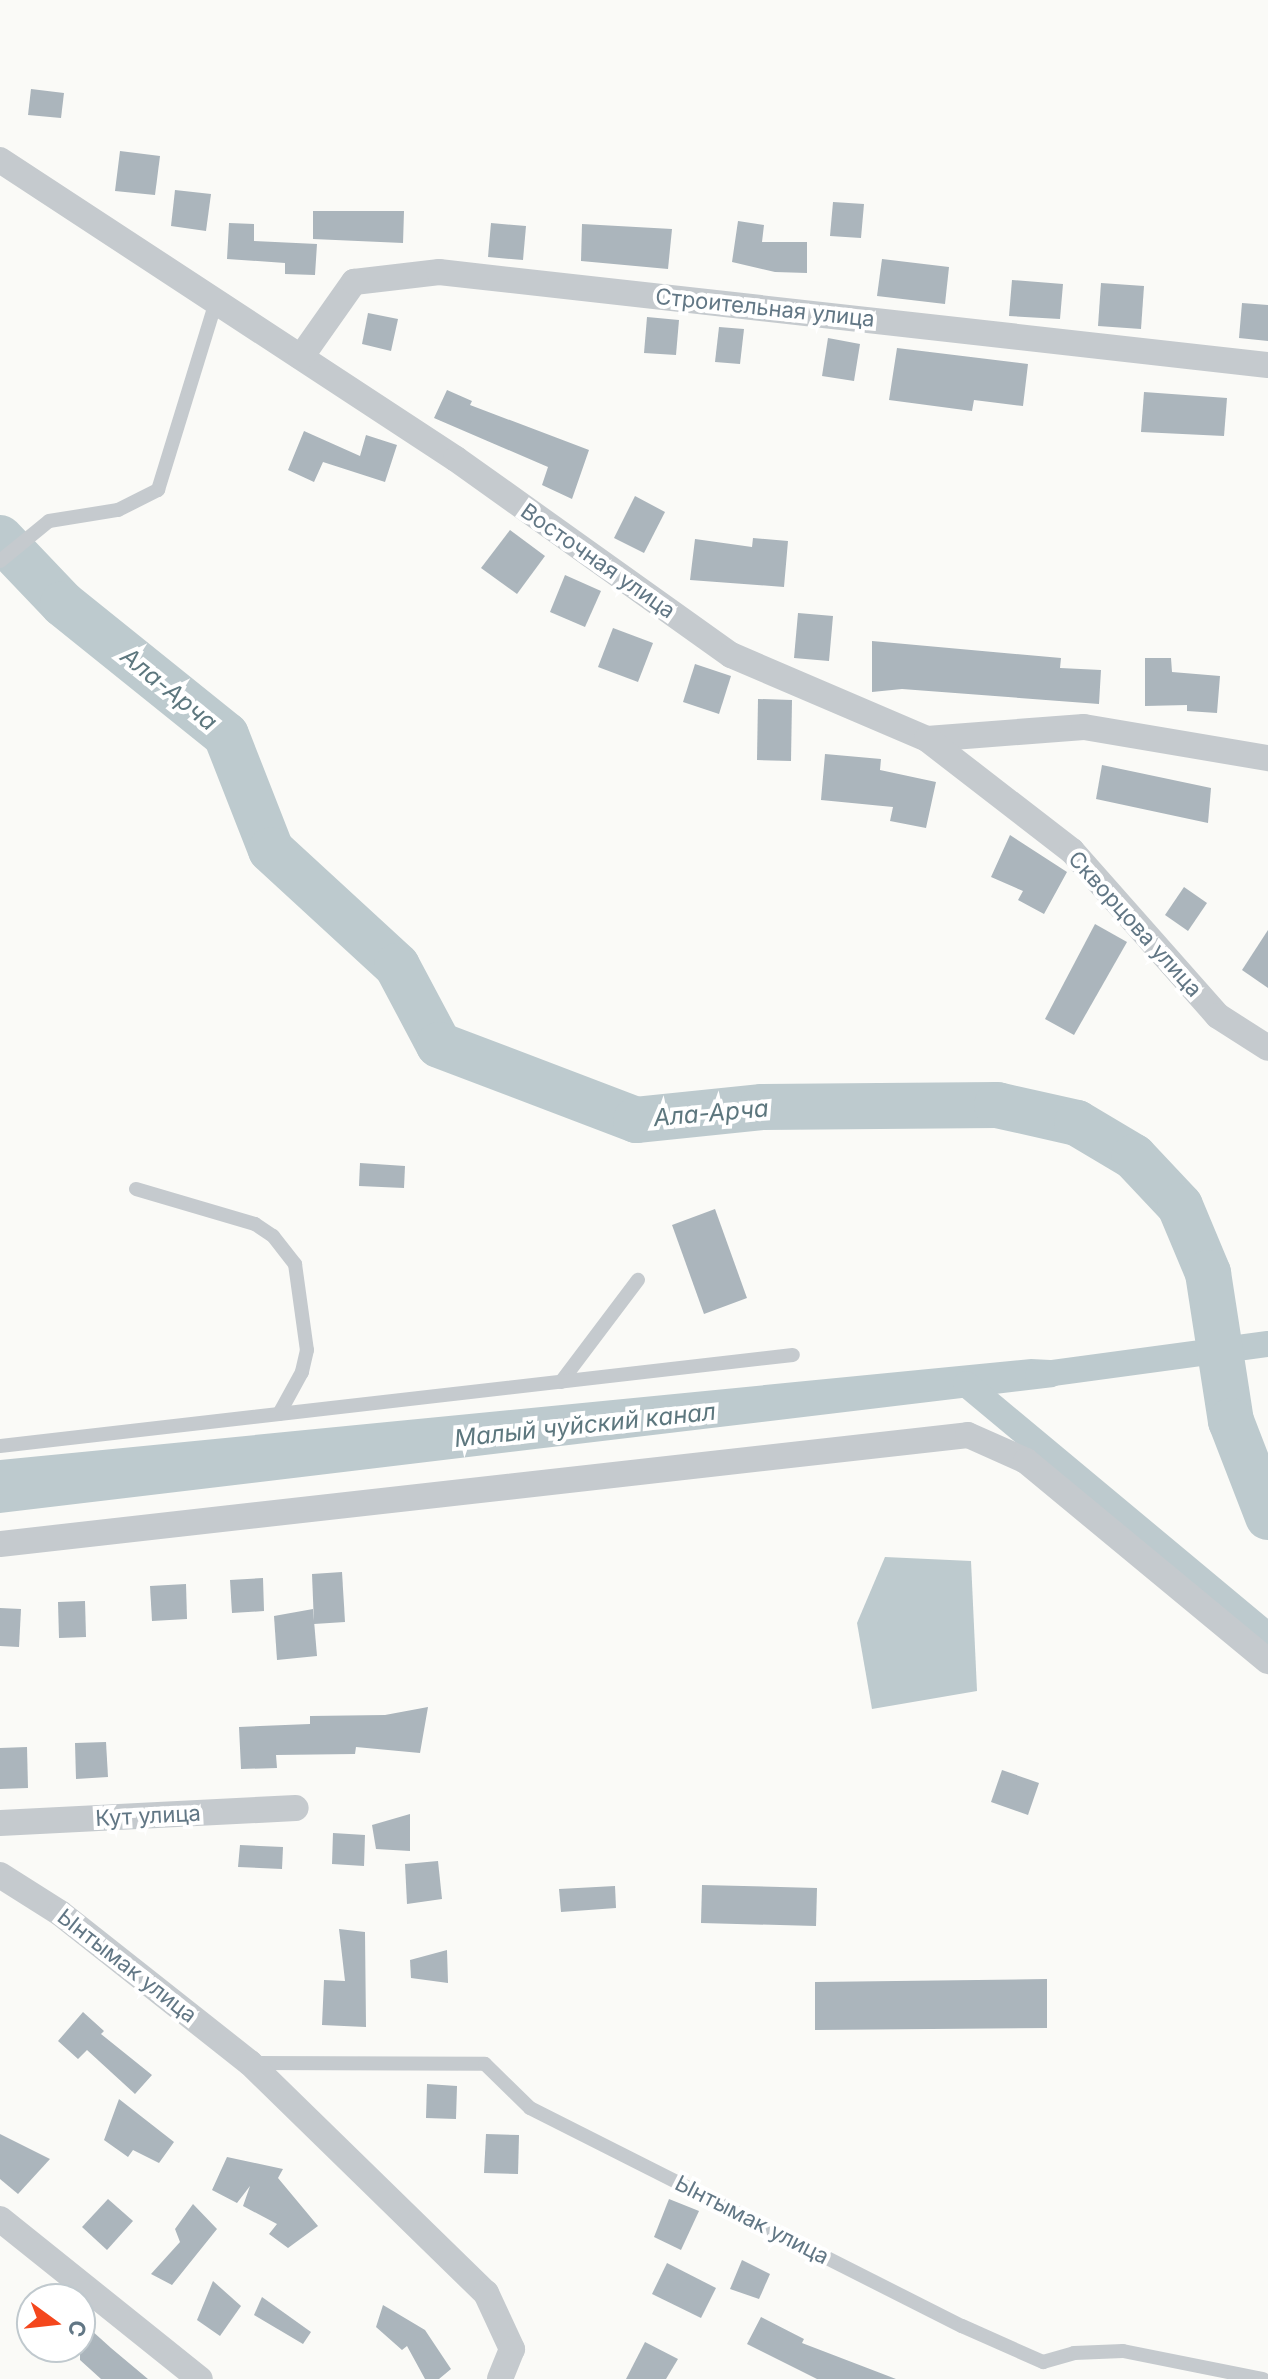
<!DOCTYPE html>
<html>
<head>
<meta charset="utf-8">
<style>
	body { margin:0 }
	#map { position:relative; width:1268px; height:2379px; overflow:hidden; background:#fafaf7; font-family:Inter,sans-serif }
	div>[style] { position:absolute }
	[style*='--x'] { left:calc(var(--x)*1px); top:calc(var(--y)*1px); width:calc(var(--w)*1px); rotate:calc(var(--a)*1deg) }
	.water>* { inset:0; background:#bdcace }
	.canal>* { height:26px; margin:-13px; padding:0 13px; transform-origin:13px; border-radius:13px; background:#bdcace }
	.river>* { height:46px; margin:-23px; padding:0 23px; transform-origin:23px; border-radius:23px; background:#bdcace }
	.building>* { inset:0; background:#abb5bc }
	.lane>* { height:14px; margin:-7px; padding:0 7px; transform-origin:7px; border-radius:7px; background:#c5cace }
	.street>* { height:26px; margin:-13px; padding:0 13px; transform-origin:13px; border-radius:13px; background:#c5cace }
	span { translate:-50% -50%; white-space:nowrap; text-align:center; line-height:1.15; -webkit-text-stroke:8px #fff; paint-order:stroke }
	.street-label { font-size:22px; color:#627785 }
	.water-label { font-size:24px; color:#5d777e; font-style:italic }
	.north { position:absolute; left:16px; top:2283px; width:80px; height:80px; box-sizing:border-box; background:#fff; border:2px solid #c0c9ce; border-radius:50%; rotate:105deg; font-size:22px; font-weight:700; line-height:32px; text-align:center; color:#627785 }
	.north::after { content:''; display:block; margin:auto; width:28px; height:36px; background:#f4471d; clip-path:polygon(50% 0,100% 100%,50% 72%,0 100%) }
</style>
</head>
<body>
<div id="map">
	<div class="water">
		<div style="clip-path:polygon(1031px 1359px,1070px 1361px,1073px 1378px,1054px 1387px,0 1513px,0 1460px)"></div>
		<div style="clip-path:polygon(885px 1557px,971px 1561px,977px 1691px,872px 1709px,857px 1623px)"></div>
	</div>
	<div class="canal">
		<div style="--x:1038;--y:1375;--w:232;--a:-7.7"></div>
		<div style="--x:966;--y:1384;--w:393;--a:39.8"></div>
	</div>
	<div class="river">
		<div style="--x:0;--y:538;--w:91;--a:46.3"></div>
		<div style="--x:63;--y:604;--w:209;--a:38.8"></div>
		<div style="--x:226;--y:735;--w:123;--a:68.6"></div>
		<div style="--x:271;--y:850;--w:171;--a:42.6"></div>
		<div style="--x:397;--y:966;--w:89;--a:62"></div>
		<div style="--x:439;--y:1045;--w:211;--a:20.8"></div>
		<div style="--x:636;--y:1120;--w:127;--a:-5.9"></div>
		<div style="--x:762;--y:1107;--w:235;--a:-0.5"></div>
		<div style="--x:997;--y:1105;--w:82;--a:12.7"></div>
		<div style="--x:1077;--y:1123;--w:66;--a:30.8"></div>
		<div style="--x:1134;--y:1157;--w:67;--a:46.8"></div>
		<div style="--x:1180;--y:1206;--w:73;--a:67.3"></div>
		<div style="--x:1208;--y:1273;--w:150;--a:81.2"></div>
		<div style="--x:1231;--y:1421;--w:103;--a:68.9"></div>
	</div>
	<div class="building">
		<div style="clip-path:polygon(31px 89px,64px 93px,61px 118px,28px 115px)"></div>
		<div style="clip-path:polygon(120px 151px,160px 156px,155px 195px,115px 191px)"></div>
		<div style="clip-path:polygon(175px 190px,211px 194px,206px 231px,171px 226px)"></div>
		<div style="clip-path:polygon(833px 202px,864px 204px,861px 238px,830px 236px)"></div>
		<div style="clip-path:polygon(313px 211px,404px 211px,403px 243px,313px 239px)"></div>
		<div style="clip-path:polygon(738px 221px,764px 225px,762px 242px,807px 242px,807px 273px,775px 272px,732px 262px)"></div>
		<div style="clip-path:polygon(229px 223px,254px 224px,254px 241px,317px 244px,315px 275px,285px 274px,285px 263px,227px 259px)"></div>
		<div style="clip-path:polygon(491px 223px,526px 226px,523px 260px,488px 257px)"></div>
		<div style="clip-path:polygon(582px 224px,672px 229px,668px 269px,581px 261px)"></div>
		<div style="clip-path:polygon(882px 259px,949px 267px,945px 304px,877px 296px)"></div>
		<div style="clip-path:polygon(1012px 280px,1063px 284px,1060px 319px,1009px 316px)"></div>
		<div style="clip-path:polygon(1101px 283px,1144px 286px,1141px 329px,1098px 326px)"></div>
		<div style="clip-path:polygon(1242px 303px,1268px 305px,1268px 341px,1239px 338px)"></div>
		<div style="clip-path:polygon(368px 313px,398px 319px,391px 351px,362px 344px)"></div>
		<div style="clip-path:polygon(647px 317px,679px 320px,676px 355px,644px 353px)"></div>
		<div style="clip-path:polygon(719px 327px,744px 329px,740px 364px,715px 362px)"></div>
		<div style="clip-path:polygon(828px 338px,860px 344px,854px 381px,822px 376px)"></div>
		<div style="clip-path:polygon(897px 348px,1028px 364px,1023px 406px,974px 400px,972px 411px,889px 400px)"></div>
		<div style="clip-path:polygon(447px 390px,472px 401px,470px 405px,589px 450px,572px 499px,542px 485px,548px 467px,434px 418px)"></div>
		<div style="clip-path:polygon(1144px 392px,1227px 398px,1224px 436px,1141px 432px)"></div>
		<div style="clip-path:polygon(304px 431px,360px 456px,366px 435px,397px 445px,385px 482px,323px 462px,314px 482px,288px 470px)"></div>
		<div style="clip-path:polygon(635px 496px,665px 512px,644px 553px,614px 538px)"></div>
		<div style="clip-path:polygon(510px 530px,545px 556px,517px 594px,481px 568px)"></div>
		<div style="clip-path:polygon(753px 538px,788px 541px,784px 587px,690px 580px,695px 539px,752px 547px)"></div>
		<div style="clip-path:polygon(565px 575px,601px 591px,585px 627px,550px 612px)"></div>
		<div style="clip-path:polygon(798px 613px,833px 616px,829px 661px,794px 658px)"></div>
		<div style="clip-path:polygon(613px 628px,653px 643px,638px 682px,598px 667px)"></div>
		<div style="clip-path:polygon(872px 641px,1061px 658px,1060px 668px,1101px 670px,1099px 704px,902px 689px,872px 692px)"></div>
		<div style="clip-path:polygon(1145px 658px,1171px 658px,1172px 672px,1220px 676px,1217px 713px,1187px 711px,1187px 705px,1145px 706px)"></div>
		<div style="clip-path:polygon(695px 664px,731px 676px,719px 714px,683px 702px)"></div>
		<div style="clip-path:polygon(758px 699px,792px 700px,791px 761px,757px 760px)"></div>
		<div style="clip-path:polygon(825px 754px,881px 759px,880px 770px,936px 782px,926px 828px,890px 821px,893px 807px,821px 800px)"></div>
		<div style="clip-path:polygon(1102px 765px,1211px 788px,1208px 823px,1096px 799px)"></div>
		<div style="clip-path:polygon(1010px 835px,1067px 872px,1044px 914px,1018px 900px,1023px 891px,991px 877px)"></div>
		<div style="clip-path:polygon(1184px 887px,1207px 903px,1188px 931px,1165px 915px)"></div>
		<div style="clip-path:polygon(1095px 924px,1127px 942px,1074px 1035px,1045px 1019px)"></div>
		<div style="clip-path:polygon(1268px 930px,1268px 988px,1242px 970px)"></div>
		<div style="clip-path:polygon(360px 1163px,405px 1166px,404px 1188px,359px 1186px)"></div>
		<div style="clip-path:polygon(715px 1209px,747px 1298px,704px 1314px,672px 1225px)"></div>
		<div style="clip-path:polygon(342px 1572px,345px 1622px,314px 1624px,312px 1574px)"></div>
		<div style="clip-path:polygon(263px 1578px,264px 1611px,232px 1613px,230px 1580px)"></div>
		<div style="clip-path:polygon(186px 1584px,187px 1619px,152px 1621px,150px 1586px)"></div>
		<div style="clip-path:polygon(85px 1601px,86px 1637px,59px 1638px,58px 1602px)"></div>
		<div style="clip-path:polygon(0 1608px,21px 1609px,19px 1647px,0 1646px)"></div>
		<div style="clip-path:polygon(313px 1609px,317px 1656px,277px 1660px,274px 1616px)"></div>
		<div style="clip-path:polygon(428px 1707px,420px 1753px,356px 1747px,355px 1754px,276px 1755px,277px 1768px,241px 1769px,239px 1727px,310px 1724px,310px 1716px,385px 1715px)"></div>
		<div style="clip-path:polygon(106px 1742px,108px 1777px,76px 1779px,75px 1743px)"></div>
		<div style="clip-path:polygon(27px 1747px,28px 1788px,0 1789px,0 1748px)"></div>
		<div style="clip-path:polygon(1002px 1770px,1039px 1783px,1028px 1815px,991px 1802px)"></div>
		<div style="clip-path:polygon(410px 1814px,410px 1851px,376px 1849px,372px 1825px)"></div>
		<div style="clip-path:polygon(333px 1833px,365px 1835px,364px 1866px,332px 1864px)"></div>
		<div style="clip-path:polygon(240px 1845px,283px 1847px,282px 1869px,238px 1867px)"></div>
		<div style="clip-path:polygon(438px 1861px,442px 1899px,407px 1904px,405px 1864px)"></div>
		<div style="clip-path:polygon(702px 1885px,817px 1888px,816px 1926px,701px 1923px)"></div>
		<div style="clip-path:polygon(615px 1886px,616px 1908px,561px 1912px,559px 1889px)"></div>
		<div style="clip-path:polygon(339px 1929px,365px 1932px,366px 2027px,322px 2025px,324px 1980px,345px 1981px)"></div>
		<div style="clip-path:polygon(447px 1950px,448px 1983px,411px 1978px,410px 1960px)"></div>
		<div style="clip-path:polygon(1047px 1979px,1047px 2028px,815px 2030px,815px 1982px)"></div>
		<div style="clip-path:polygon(83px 2012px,104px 2031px,101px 2034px,152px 2075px,135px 2094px,87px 2050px,78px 2059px,58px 2041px)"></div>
		<div style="clip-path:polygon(427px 2084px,457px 2086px,456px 2119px,426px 2118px)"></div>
		<div style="clip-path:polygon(119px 2099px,174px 2142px,159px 2163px,133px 2150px,128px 2157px,104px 2140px)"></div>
		<div style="clip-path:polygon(0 2134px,50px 2159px,18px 2194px,0 2179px)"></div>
		<div style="clip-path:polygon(486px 2134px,519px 2135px,518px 2174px,484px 2173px)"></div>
		<div style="clip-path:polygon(227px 2157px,283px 2169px,278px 2178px,318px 2226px,288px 2248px,269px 2234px,277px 2224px,243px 2206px,250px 2186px,237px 2203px,212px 2190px)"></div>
		<div style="clip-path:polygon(108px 2199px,133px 2221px,107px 2250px,82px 2227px)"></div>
		<div style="clip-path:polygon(669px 2199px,699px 2211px,681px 2250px,654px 2237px)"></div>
		<div style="clip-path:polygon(193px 2204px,217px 2229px,172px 2285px,151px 2274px,180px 2242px,175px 2229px)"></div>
		<div style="clip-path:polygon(742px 2260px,770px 2274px,759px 2299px,730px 2289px)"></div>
		<div style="clip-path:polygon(667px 2263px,716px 2288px,701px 2318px,652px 2294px)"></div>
		<div style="clip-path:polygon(213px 2281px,241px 2306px,220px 2336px,197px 2320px)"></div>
		<div style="clip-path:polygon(262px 2297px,311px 2332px,303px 2344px,254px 2315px)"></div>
		<div style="clip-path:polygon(383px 2305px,425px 2330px,451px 2369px,439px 2379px,425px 2379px,407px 2346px,402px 2350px,376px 2327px)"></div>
		<div style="clip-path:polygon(761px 2317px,804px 2339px,802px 2343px,896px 2379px,817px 2379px,747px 2344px)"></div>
		<div style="clip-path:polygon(80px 2320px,111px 2348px,148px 2379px,101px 2379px,80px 2360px)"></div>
		<div style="clip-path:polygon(645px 2342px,678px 2359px,666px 2379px,626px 2379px)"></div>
	</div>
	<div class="lane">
		<div style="--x:0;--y:561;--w:63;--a:-39.2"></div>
		<div style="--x:49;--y:521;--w:70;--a:-9.1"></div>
		<div style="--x:118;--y:510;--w:45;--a:-26.6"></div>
		<div style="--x:158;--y:490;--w:197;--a:-72.9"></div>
		<div style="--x:136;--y:1189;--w:124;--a:16.4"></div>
		<div style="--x:255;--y:1224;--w:22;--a:34"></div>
		<div style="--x:273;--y:1236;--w:36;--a:52"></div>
		<div style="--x:295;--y:1264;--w:87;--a:82.1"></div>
		<div style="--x:307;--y:1350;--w:23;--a:103"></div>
		<div style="--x:302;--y:1372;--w:48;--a:118.7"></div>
		<div style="--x:561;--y:1382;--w:128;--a:-53"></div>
		<div style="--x:0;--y:1446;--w:798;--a:-6.55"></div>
		<div style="--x:253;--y:2063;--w:232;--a:0.2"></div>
		<div style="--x:485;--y:2064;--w:63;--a:44.4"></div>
		<div style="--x:530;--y:2108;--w:484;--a:26.8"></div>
		<div style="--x:962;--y:2326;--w:89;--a:24"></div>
		<div style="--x:1043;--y:2362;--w:32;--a:-16"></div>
		<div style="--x:1074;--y:2353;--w:49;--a:-2.3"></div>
		<div style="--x:1123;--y:2351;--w:143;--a:11.3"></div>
	</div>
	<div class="street">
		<div style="--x:0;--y:160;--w:545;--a:33.25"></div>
		<div style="--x:456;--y:459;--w:338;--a:35.5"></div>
		<div style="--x:731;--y:655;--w:213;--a:23.2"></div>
		<div style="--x:927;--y:739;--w:157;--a:-4.4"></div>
		<div style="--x:1084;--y:727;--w:187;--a:9.6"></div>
		<div style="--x:301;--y:357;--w:92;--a:-54.8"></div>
		<div style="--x:354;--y:282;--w:86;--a:-6.7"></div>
		<div style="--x:439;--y:272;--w:834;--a:6.4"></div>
		<div style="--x:927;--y:739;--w:183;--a:37.7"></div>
		<div style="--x:1072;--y:851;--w:220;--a:48.5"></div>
		<div style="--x:1218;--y:1016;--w:59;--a:32.6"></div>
		<div style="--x:0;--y:1544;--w:974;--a:-6.42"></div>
		<div style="--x:968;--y:1435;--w:64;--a:24.1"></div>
		<div style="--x:1026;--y:1461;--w:314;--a:39.6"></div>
		<div style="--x:0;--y:1823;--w:296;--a:-2.9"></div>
		<div style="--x:0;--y:1875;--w:71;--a:32.3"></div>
		<div style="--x:60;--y:1913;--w:242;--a:38.3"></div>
		<div style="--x:250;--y:2063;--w:330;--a:44.3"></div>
		<div style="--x:486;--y:2293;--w:62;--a:65.1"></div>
		<div style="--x:512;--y:2349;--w:32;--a:112"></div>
		<div style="--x:0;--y:2219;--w:256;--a:38.7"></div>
	</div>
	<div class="street-label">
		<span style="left:765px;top:308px;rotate:6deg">Строительная улица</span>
		<span style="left:598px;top:561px;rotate:35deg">Восточная улица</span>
		<span style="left:1135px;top:924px;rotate:48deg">Скворцова улица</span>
		<span style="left:148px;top:1816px;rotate:-3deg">Кут улица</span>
		<span style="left:127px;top:1966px;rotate:38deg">Ынтымак улица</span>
		<span style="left:752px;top:2220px;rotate:27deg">Ынтымак улица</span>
	</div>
	<div class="water-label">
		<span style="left:169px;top:689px;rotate:39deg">Ала-Арча</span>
		<span style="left:711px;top:1113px;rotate:-5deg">Ала-Арча</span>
		<span style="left:585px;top:1425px;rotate:-6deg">Малый чуйский канал</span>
	</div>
	<div class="north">С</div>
</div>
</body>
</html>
